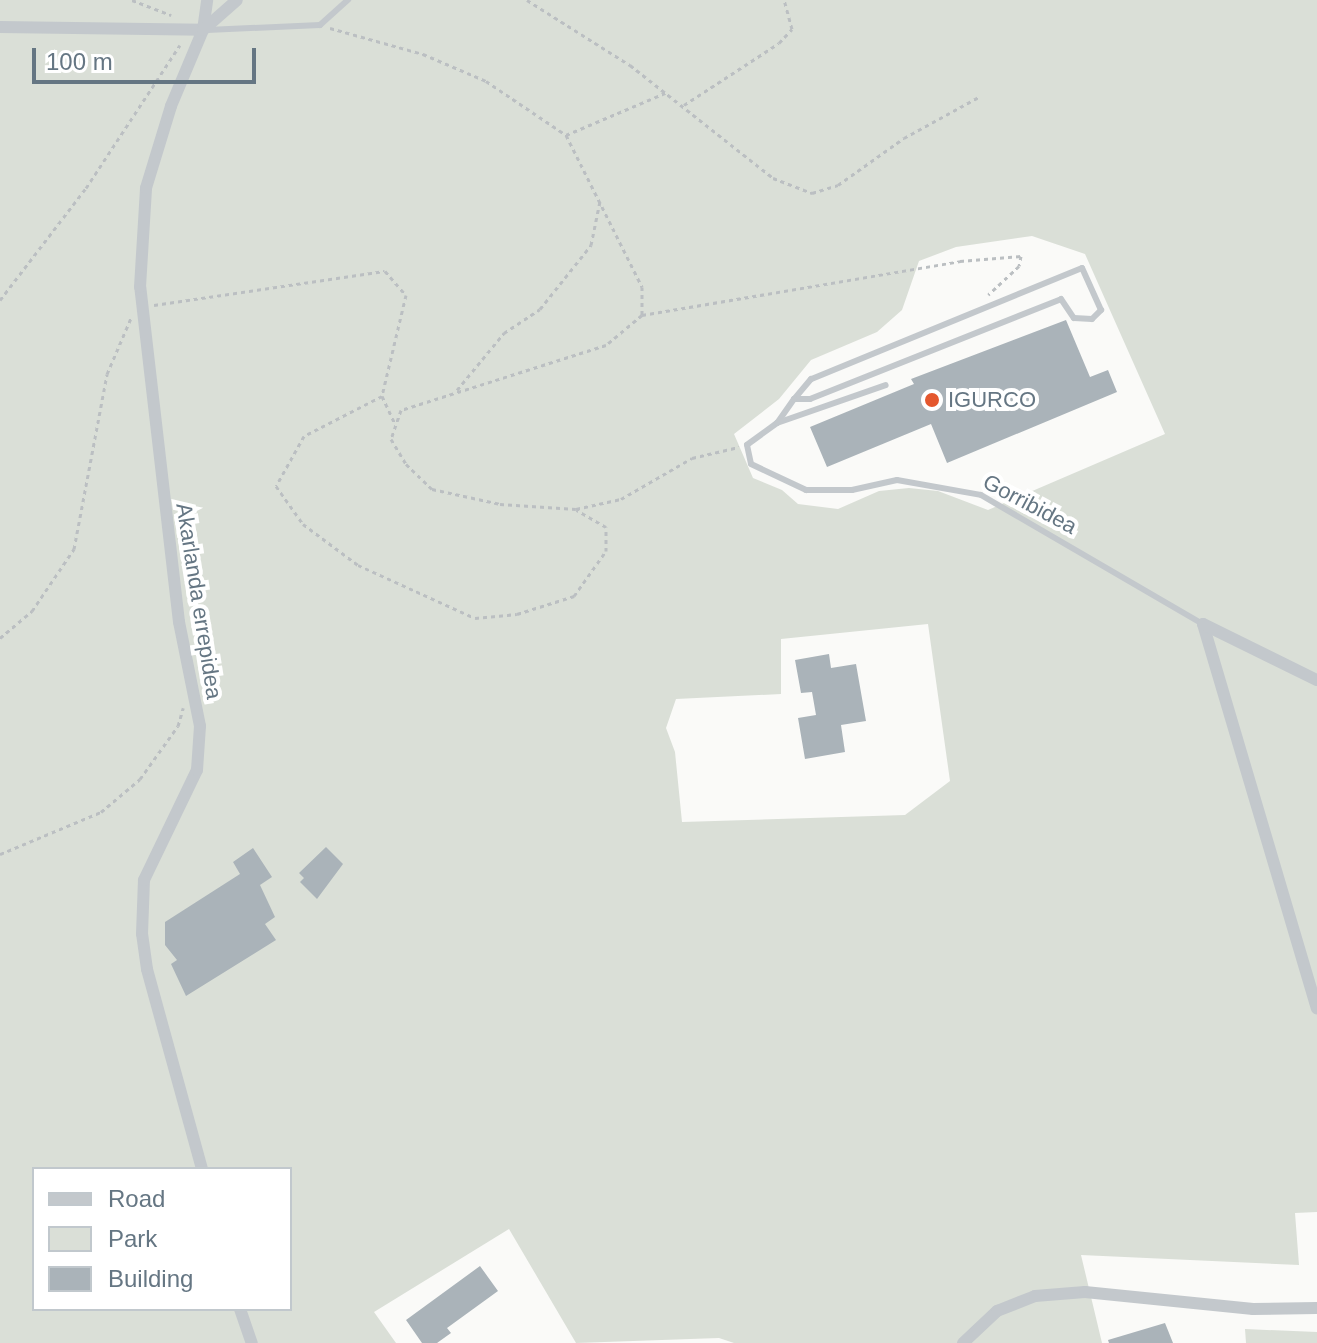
<!DOCTYPE html>
<html>
<head>
<meta charset="utf-8">
<style>
	body { margin:0 }
	#map { position:relative; width:1317px; height:1343px; overflow:hidden; background:#fafaf8; font-family:Arial,sans-serif }
	div>[style] { position:absolute }
	[style*='--x'] { left:calc(var(--x)*1px); top:calc(var(--y)*1px); width:calc(var(--w)*1px); rotate:calc(var(--a)*1deg) }
	.green>* { inset:0; background:#dadfd7 }
	.building>* { inset:0; background:#aab3b9 }
	.path>* { height:3px; margin-top:-1.5px; transform-origin:0; background:repeating-linear-gradient(90deg,#bbbfc2 0 4px,transparent 0 8px) }
	.lane>* { height:6px; margin:-3px; padding:0 3px; transform-origin:3px; border-radius:3px; background:#c3c8cc }
	.street>* { height:12px; margin:-6px; padding:0 6px; transform-origin:6px; border-radius:6px; background:#c3c8cc }
	.dots>* { width:22px; height:22px; translate:-50% -50%; box-sizing:border-box; border:4px solid #fff; border-radius:50% }
	span { translate:-50% -50%; white-space:nowrap; text-align:center; line-height:1.15; -webkit-text-stroke:8px #fff; paint-order:stroke }
	.poi-label { font-size:22px; color:#657683 }
	.left { translate:0 -50%; text-align:left }
	.street-label { font-size:22px; color:#657683 }
	.legend { position:absolute; left:32px; top:1167px; width:260px; height:144px; box-sizing:border-box; background:#fff; border:2px solid #c1c8cd; margin:0; padding:10px 14px; list-style:none; font-size:24px; color:#657683 }
	.legend li { display:flex; align-items:center; gap:16px; height:40px }
	.legend b { width:40px; border:2px solid #c1c8cd }
	.scale { position:absolute; left:32px; top:48px; width:224px; height:36px; box-sizing:border-box; border:4px solid #657683; border-top:0; padding-left:10px; font-size:24px; line-height:28px; white-space:nowrap; color:#657683; -webkit-text-stroke:6px #fff; paint-order:stroke }
</style>
</head>
<body>
<div id="map">
	<div class="green">
		<div style="clip-path:polygon(evenodd,0 0,1317px 0,1317px 1212px,1295px 1213px,1299px 1265px,1081px 1255px,1102px 1343px,734px 1343px,719px 1338px,576px 1343px,509px 1229px,374px 1312px,396px 1343px,0 1343px,0 0,1032px 236px,1085px 254px,1165px 434px,988px 510px,938px 491px,909px 488px,879px 491px,838px 509px,798px 504px,782px 490px,753px 478px,734px 434px,779px 399px,811px 360px,877px 332px,902px 310px,919px 261px,956px 247px,1032px 236px,0 0,928px 624px,950px 781px,905px 815px,682px 822px,675px 752px,666px 728px,676px 699px,781px 694px,781px 639px,928px 624px,0 0,34px 1169px,290px 1169px,290px 1309px,34px 1309px,34px 1169px)"></div>
		<div style="clip-path:polygon(1245px 1329px,1317px 1332px,1317px 1343px,1246px 1343px)"></div>
	</div>
	<div class="building">
		<div style="clip-path:polygon(1066px 320px,1090px 377px,1108px 370px,1117px 392px,947px 463px,931px 424px,827px 467px,810px 427px,914px 384px,911px 379px)"></div>
		<div style="clip-path:polygon(829px 654px,831px 668px,856px 664px,866px 721px,841px 725px,845px 752px,805px 759px,798px 718px,816px 715px,812px 692px,801px 693px,795px 660px)"></div>
		<div style="clip-path:polygon(326px 847px,343px 864px,317px 899px,300px 882px,304px 878px,299px 873px)"></div>
		<div style="clip-path:polygon(253px 848px,272px 877px,260px 885px,275px 917px,265px 924px,276px 940px,186px 996px,171px 964px,177px 960px,165px 945px,165px 922px,240px 874px,233px 862px)"></div>
		<div style="clip-path:polygon(480px 1266px,498px 1291px,447px 1328px,451px 1333px,437px 1343px,422px 1343px,406px 1320px)"></div>
		<div style="clip-path:polygon(1165px 1323px,1173px 1343px,1109px 1343px,1108px 1340px)"></div>
	</div>
	<div class="path">
		<div style="--x:132;--y:0;--w:42;--a:21"></div>
		<div style="--x:527;--y:0;--w:122;--a:32.3"></div>
		<div style="--x:630;--y:65;--w:182;--a:38.3"></div>
		<div style="--x:773;--y:178;--w:42;--a:21"></div>
		<div style="--x:812;--y:193;--w:27;--a:-17"></div>
		<div style="--x:838;--y:185;--w:81;--a:-35.5"></div>
		<div style="--x:904;--y:138;--w:85;--a:-28.7"></div>
		<div style="--x:330;--y:28;--w:97;--a:15.6"></div>
		<div style="--x:423;--y:54;--w:69;--a:23.2"></div>
		<div style="--x:486;--y:81;--w:97;--a:34"></div>
		<div style="--x:566;--y:135;--w:170;--a:63.4"></div>
		<div style="--x:642;--y:287;--w:28;--a:90"></div>
		<div style="--x:642;--y:315;--w:47;--a:140.2"></div>
		<div style="--x:606;--y:345;--w:215;--a:162.4"></div>
		<div style="--x:401;--y:410;--w:31;--a:109"></div>
		<div style="--x:391;--y:439;--w:29;--a:59"></div>
		<div style="--x:406;--y:464;--w:36;--a:44"></div>
		<div style="--x:432;--y:489;--w:70;--a:12.4"></div>
		<div style="--x:500;--y:504;--w:76;--a:3.8"></div>
		<div style="--x:576;--y:509;--w:46;--a:-12.5"></div>
		<div style="--x:621;--y:499;--w:82;--a:-30"></div>
		<div style="--x:692;--y:458;--w:48;--a:-13.2"></div>
		<div style="--x:684;--y:105;--w:113;--a:-33.1"></div>
		<div style="--x:779;--y:43;--w:19;--a:-47"></div>
		<div style="--x:792;--y:29;--w:30;--a:-105"></div>
		<div style="--x:566;--y:135;--w:108;--a:-23"></div>
		<div style="--x:0;--y:300;--w:141;--a:-52.5"></div>
		<div style="--x:86;--y:188;--w:171;--a:-56.7"></div>
		<div style="--x:154;--y:305;--w:233;--a:-8.4"></div>
		<div style="--x:385;--y:271;--w:32;--a:49"></div>
		<div style="--x:406;--y:295;--w:104;--a:103.4"></div>
		<div style="--x:382;--y:396;--w:31;--a:65"></div>
		<div style="--x:642;--y:315;--w:323;--a:-9.6"></div>
		<div style="--x:960;--y:261;--w:61;--a:-4.7"></div>
		<div style="--x:1021;--y:256;--w:10;--a:101"></div>
		<div style="--x:1019;--y:266;--w:42;--a:136.9"></div>
		<div style="--x:457;--y:390;--w:74;--a:-50.5"></div>
		<div style="--x:504;--y:333;--w:43;--a:-33.7"></div>
		<div style="--x:540;--y:309;--w:82;--a:-51.4"></div>
		<div style="--x:591;--y:245;--w:45;--a:-78.4"></div>
		<div style="--x:382;--y:396;--w:88;--a:152.9"></div>
		<div style="--x:304;--y:436;--w:57;--a:119.2"></div>
		<div style="--x:276;--y:486;--w:47;--a:54.6"></div>
		<div style="--x:303;--y:524;--w:69;--a:36.7"></div>
		<div style="--x:358;--y:565;--w:128;--a:24.4"></div>
		<div style="--x:475;--y:618;--w:42;--a:-5.4"></div>
		<div style="--x:517;--y:614;--w:60;--a:-17.5"></div>
		<div style="--x:574;--y:596;--w:55;--a:-54.6"></div>
		<div style="--x:606;--y:551;--w:24;--a:-90"></div>
		<div style="--x:606;--y:527;--w:34;--a:-150"></div>
		<div style="--x:0;--y:638;--w:42;--a:-40.2"></div>
		<div style="--x:32;--y:611;--w:75;--a:-55.9"></div>
		<div style="--x:74;--y:549;--w:178;--a:-79.3"></div>
		<div style="--x:107;--y:374;--w:61;--a:-66.8"></div>
		<div style="--x:0;--y:854;--w:109;--a:-22.6"></div>
		<div style="--x:101;--y:812;--w:51;--a:-40.2"></div>
		<div style="--x:140;--y:779;--w:65;--a:-54.4"></div>
		<div style="--x:178;--y:726;--w:19;--a:-74"></div>
	</div>
	<div class="lane">
		<div style="--x:207;--y:30;--w:113;--a:-2.5"></div>
		<div style="--x:320;--y:25;--w:38;--a:-42"></div>
		<div style="--x:794;--y:399;--w:16;--a:0"></div>
		<div style="--x:810;--y:399;--w:270;--a:-21.7"></div>
		<div style="--x:1061;--y:299;--w:23;--a:56"></div>
		<div style="--x:1074;--y:318;--w:18;--a:3"></div>
		<div style="--x:1092;--y:319;--w:13;--a:-45"></div>
		<div style="--x:1101;--y:310;--w:46;--a:-114.3"></div>
		<div style="--x:1082;--y:268;--w:293;--a:157.7"></div>
		<div style="--x:811;--y:379;--w:26;--a:130"></div>
		<div style="--x:794;--y:399;--w:29;--a:125"></div>
		<div style="--x:777;--y:423;--w:37;--a:144"></div>
		<div style="--x:747;--y:445;--w:19;--a:78"></div>
		<div style="--x:751;--y:464;--w:61;--a:25.3"></div>
		<div style="--x:806;--y:490;--w:46;--a:0"></div>
		<div style="--x:852;--y:490;--w:46;--a:-12.5"></div>
		<div style="--x:897;--y:480;--w:85;--a:10.1"></div>
		<div style="--x:981;--y:495;--w:257;--a:30.2"></div>
		<div style="--x:777;--y:423;--w:115;--a:-19.2"></div>
	</div>
	<div class="street">
		<div style="--x:0;--y:27;--w:203;--a:0.8"></div>
		<div style="--x:203;--y:30;--w:30;--a:-82"></div>
		<div style="--x:1203;--y:624;--w:401;--a:73.5"></div>
		<div style="--x:1203;--y:624;--w:127;--a:26.2"></div>
		<div style="--x:202;--y:1169;--w:207;--a:-105.4"></div>
		<div style="--x:147;--y:969;--w:35;--a:-98"></div>
		<div style="--x:142;--y:934;--w:54;--a:-87.9"></div>
		<div style="--x:144;--y:880;--w:122;--a:-64.3"></div>
		<div style="--x:197;--y:770;--w:44;--a:-86.1"></div>
		<div style="--x:200;--y:726;--w:106;--a:-101.4"></div>
		<div style="--x:179;--y:622;--w:337;--a:-96.6"></div>
		<div style="--x:140;--y:287;--w:99;--a:-86.5"></div>
		<div style="--x:146;--y:188;--w:86;--a:-73"></div>
		<div style="--x:171;--y:106;--w:82;--a:-67.2"></div>
		<div style="--x:203;--y:30;--w:45;--a:-41.4"></div>
		<div style="--x:240;--y:1309;--w:36;--a:71"></div>
		<div style="--x:963;--y:1343;--w:47;--a:-43.3"></div>
		<div style="--x:997;--y:1311;--w:41;--a:-21.5"></div>
		<div style="--x:1035;--y:1296;--w:50;--a:-4.6"></div>
		<div style="--x:1085;--y:1292;--w:169;--a:5.8"></div>
		<div style="--x:1253;--y:1309;--w:64;--a:-0.9"></div>
	</div>
	<div class="dots">
		<div style="left:932px;top:400px;background:#e4572e"></div>
	</div>
	<div class="poi-label">
		<span class="left" style="left:948px;top:400px">IGURCO</span>
	</div>
	<div class="street-label">
		<span style="left:1030px;top:504px;rotate:28deg">Gorribidea</span>
		<span style="left:199px;top:601px;rotate:81deg">Akarlanda errepidea</span>
	</div>
	<ul class="legend">
	<li><b style="height:10px;background:#c3c8cc"></b>Road</li>
	<li><b style="height:22px;background:#dadfd7"></b>Park</li>
	<li><b style="height:22px;background:#aab3b9"></b>Building</li>
	</ul>
	<div class="scale">100 m</div>
</div>
</body>
</html>
